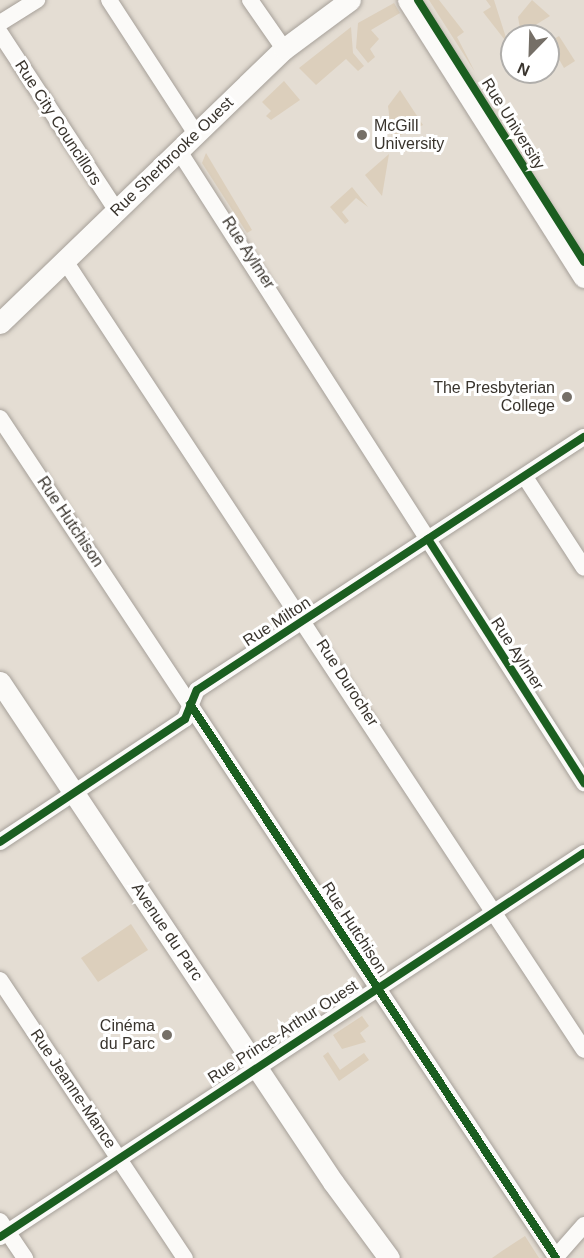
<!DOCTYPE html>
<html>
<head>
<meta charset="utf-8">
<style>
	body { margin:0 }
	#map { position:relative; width:584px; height:1258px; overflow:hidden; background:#e4ddd3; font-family:Arial,sans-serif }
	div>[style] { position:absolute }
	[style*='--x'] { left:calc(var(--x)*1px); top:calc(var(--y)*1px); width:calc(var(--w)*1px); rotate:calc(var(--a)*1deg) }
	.green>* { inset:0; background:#dccfbc }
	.roads { filter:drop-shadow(0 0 2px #a6a099) drop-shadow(0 0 2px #a6a099) }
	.minor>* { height:16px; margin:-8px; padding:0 8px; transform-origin:8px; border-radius:8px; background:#fbfaf8 }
	.major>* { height:21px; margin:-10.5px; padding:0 10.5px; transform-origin:10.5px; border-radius:10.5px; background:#fbfaf8 }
	.cycleway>* { height:8px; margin:-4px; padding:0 4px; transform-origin:4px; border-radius:4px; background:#1b5e20 }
	.dots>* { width:16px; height:16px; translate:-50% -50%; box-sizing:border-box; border:3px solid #fff; border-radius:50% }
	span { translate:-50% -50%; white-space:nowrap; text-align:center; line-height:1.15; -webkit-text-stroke:6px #fff; paint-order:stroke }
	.street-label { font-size:16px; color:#39342d }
	.poi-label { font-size:16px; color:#39342d }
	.left { translate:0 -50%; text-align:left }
	.right { translate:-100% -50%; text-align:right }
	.north { position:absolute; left:500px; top:24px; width:60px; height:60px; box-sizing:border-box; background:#fff; border:2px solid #b0aeab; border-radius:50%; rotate:203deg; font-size:16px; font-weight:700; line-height:24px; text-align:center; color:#39342d }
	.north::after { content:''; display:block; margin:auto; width:21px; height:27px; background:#756f67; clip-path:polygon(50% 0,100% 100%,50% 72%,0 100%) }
</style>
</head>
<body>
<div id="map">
	<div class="green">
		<div style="clip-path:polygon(429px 0,439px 0,464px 32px,457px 37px,475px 72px)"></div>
		<div style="clip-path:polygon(486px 0,494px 0,508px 44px,483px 12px,491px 7px)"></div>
		<div style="clip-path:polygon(532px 0,550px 16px,521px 34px,518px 17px)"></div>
		<div style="clip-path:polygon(394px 3px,400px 13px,371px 30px,379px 39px,370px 49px,375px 57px,368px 63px,356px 48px,358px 23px)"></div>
		<div style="clip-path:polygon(351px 27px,353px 53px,364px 66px,358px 71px,346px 59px,316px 85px,299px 68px)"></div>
		<div style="clip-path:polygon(559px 36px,575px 61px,564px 68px,549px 42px)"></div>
		<div style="clip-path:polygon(284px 81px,300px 100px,271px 120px,266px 116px,271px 111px,262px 102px)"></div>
		<div style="clip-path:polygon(400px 90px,423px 125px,392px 139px,388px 106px)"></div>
		<div style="clip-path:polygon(206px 153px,252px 230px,247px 233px,202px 163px)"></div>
		<div style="clip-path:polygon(389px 154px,382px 196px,365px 175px)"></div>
		<div style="clip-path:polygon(352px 187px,368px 207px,356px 198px,342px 212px,349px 221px,345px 224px,330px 207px)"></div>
		<div style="clip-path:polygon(131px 924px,148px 950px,98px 982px,81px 958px)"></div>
		<div style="clip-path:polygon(362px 1016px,369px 1026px,360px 1033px,366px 1042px,342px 1049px,333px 1035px)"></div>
		<div style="clip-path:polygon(328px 1052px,340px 1070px,364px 1053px,369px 1060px,339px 1081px,323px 1056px)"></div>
		<div style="clip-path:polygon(525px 1236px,539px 1258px,492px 1258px,502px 1251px)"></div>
	</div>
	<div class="roads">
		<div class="minor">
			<div style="--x:109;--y:0;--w:160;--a:57"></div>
			<div style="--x:250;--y:0;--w:60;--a:55.2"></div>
			<div style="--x:0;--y:23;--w:44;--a:-31.9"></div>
			<div style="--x:0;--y:33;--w:213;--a:56.7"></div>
			<div style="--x:179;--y:151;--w:751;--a:57.35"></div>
			<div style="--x:65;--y:261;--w:944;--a:56.66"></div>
			<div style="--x:0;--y:418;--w:1007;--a:56.47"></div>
			<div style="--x:525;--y:477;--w:108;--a:57"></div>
			<div style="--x:0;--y:842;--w:222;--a:-33.6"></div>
			<div style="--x:185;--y:719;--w:31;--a:-68"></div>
			<div style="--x:197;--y:690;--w:462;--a:-33.2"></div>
			<div style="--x:0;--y:980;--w:334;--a:56.4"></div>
			<div style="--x:0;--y:1221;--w:45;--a:56"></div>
			<div style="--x:0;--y:1237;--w:699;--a:-33.33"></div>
			<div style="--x:555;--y:1258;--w:44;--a:-48.7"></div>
		</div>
		<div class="major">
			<div style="--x:408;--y:0;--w:328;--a:57.6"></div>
			<div style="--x:0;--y:323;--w:395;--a:-44"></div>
			<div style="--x:284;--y:49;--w:82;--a:-36.6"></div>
			<div style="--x:0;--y:682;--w:601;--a:56.34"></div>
			<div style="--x:333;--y:1182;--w:94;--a:53.6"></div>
		</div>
	</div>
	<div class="cycleway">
		<div style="--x:418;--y:0;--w:310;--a:57.6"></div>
		<div style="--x:428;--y:539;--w:290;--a:57.4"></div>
		<div style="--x:190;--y:704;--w:664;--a:56.55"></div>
		<div style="--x:0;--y:842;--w:222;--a:-33.6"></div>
		<div style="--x:185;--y:719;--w:31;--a:-68"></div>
		<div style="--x:197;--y:690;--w:462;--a:-33.2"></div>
		<div style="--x:0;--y:1237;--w:699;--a:-33.33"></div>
	</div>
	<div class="dots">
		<div style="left:362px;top:135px;background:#756f67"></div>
		<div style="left:567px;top:397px;background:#756f67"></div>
		<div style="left:167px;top:1035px;background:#756f67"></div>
	</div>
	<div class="street-label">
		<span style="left:58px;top:123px;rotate:57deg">Rue City Councillors</span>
		<span style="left:513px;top:124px;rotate:58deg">Rue University</span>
		<span style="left:172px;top:157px;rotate:-44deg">Rue Sherbrooke Ouest</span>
		<span style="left:248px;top:253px;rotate:57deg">Rue Aylmer</span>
		<span style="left:70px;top:522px;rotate:56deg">Rue Hutchison</span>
		<span style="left:277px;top:622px;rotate:-33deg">Rue Milton</span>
		<span style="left:517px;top:654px;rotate:57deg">Rue Aylmer</span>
		<span style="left:347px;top:683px;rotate:57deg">Rue Durocher</span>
		<span style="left:354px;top:928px;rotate:57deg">Rue Hutchison</span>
		<span style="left:167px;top:932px;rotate:56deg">Avenue du Parc</span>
		<span style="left:283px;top:1032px;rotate:-33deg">Rue Prince-Arthur Ouest</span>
		<span style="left:73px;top:1089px;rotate:56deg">Rue Jeanne-Mance</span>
	</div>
	<div class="poi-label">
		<span class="left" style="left:374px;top:135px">McGill<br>University</span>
		<span class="right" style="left:555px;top:397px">The Presbyterian<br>College</span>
		<span class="right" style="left:155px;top:1035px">Cinéma<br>du Parc</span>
	</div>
	<div class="north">N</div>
</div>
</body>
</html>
